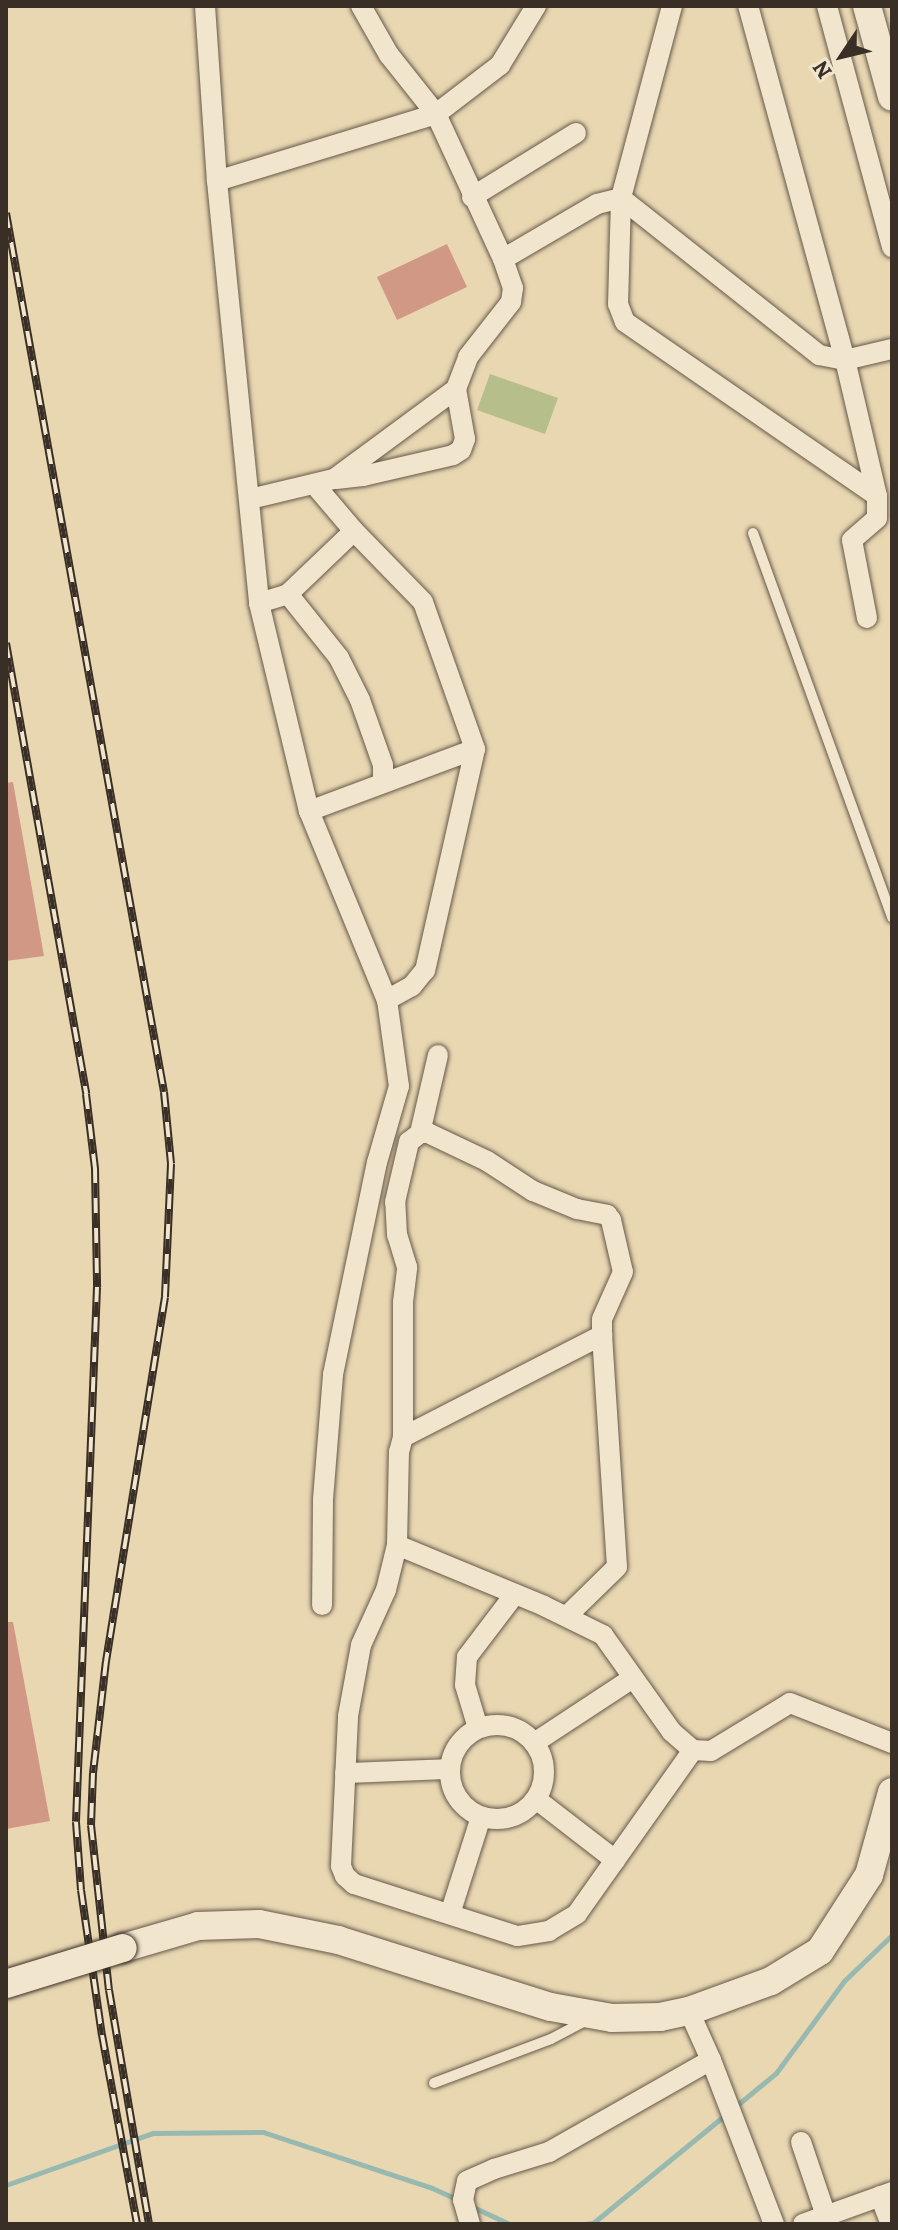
<!DOCTYPE html>
<html>
<head>
<meta charset="utf-8">
<style>
	body { margin:0 }
	#map { position:relative; width:898px; height:2230px; overflow:hidden; background:#e9d7b2; font-family:Alegreya,serif }
	div>[style] { position:absolute }
	[style*='--x'] { left:calc(var(--x)*1px); top:calc(var(--y)*1px); width:calc(var(--w)*1px); rotate:calc(var(--a)*1deg) }
	.green>* { inset:0; background:#b6be8c }
	.stream>* { height:5px; margin:-2.5px; padding:0 2.5px; transform-origin:2.5px; border-radius:2.5px; background:#97b9b0 }
	.building>* { inset:0; background:#d29886 }
	.roads { filter:drop-shadow(0 0 2px #655949) drop-shadow(0 0 2px #655949) }
	.lane>* { height:10px; margin:-5px; padding:0 5px; transform-origin:5px; border-radius:5px; background:#f1e5cd }
	.street>* { height:20px; margin:-10px; padding:0 10px; transform-origin:10px; border-radius:10px; background:#f1e5cd }
	.street>.ring { margin:-10px; padding:0; box-sizing:content-box; background:none; border:20px solid #f1e5cd; border-radius:50% }
	.secondary>* { height:28px; margin:-14px; padding:0 14px; transform-origin:14px; border-radius:14px; background:#f1e5cd }
	.rail>* { height:8px; margin-top:-4px; transform-origin:0; background:repeating-linear-gradient(90deg,#f1e5cd 0 15px,#392f26 0 30px); box-sizing:border-box; border-block:2px solid #392f26 }
	.bridges { filter:drop-shadow(0 0 2px #392f26) drop-shadow(0 0 2px #392f26) }
	.secondary-bridge>* { height:28px; margin:-14px; padding:0 14px; transform-origin:14px; border-radius:14px; background:#f1e5cd }
	span { translate:-50% -50%; white-space:nowrap; text-align:center; line-height:1.15; -webkit-text-stroke:7px #f1e5cd; paint-order:stroke }
	.frame { position:absolute; inset:0; border:8px solid #392f26; pointer-events:none }
	.north { position:absolute; left:802px; top:16px; width:80px; height:80px; -webkit-text-stroke:6px #f1e5cd; paint-order:stroke; rotate:235deg; font-size:22px; font-weight:700; line-height:32px; text-align:center; color:#392f26 }
	.north::after { content:''; display:block; margin:auto; width:28px; height:36px; background:#392f26; clip-path:polygon(50% 0,100% 100%,50% 72%,0 100%) }
</style>
</head>
<body>
<div id="map">
	<div class="green">
		<div style="clip-path:polygon(490px 374px,558px 398px,545px 434px,477px 410px)"></div>
	</div>
	<div class="stream">
		<div style="--x:736;--y:2106;--w:52;--a:-39.5"></div>
		<div style="--x:776;--y:2073;--w:114;--a:-53.5"></div>
		<div style="--x:844;--y:1981;--w:66;--a:-43.8"></div>
		<div style="--x:6;--y:2185;--w:156;--a:-19.5"></div>
		<div style="--x:153;--y:2133;--w:110;--a:-0.5"></div>
		<div style="--x:263;--y:2132;--w:178;--a:18.3"></div>
		<div style="--x:432;--y:2188;--w:27;--a:24"></div>
		<div style="--x:473;--y:2207;--w:40;--a:25"></div>
		<div style="--x:584;--y:2224;--w:9;--a:-6"></div>
		<div style="--x:593;--y:2223;--w:171;--a:-39.3"></div>
	</div>
	<div class="building">
		<div style="clip-path:polygon(447px 244px,467px 287px,397px 320px,377px 277px)"></div>
		<div style="clip-path:polygon(13px 782px,44px 956px,6px 961px,6px 783px)"></div>
		<div style="clip-path:polygon(6px 1622px,13px 1622px,50px 1821px,6px 1829px)"></div>
	</div>
	<div class="roads">
		<div class="lane">
			<div style="--x:753;--y:533;--w:409;--a:70.1"></div>
			<div style="--x:434;--y:2083;--w:125;--a:-20.6"></div>
			<div style="--x:551;--y:2039;--w:41;--a:-27.8"></div>
		</div>
		<div class="street">
			<div style="--x:205;--y:6;--w:175;--a:86.1"></div>
			<div style="--x:217;--y:181;--w:424;--a:84.3"></div>
			<div style="--x:259;--y:603;--w:214;--a:76.5"></div>
			<div style="--x:309;--y:811;--w:204;--a:67.6"></div>
			<div style="--x:387;--y:1000;--w:87;--a:82.1"></div>
			<div style="--x:399;--y:1086;--w:79;--a:106.1"></div>
			<div style="--x:377;--y:1162;--w:217;--a:101.7"></div>
			<div style="--x:333;--y:1375;--w:125;--a:94.6"></div>
			<div style="--x:323;--y:1500;--w:105;--a:90.5"></div>
			<div style="--x:672;--y:6;--w:199;--a:104.9"></div>
			<div style="--x:621;--y:198;--w:253;--a:38.4"></div>
			<div style="--x:819;--y:355;--w:26;--a:11"></div>
			<div style="--x:845;--y:360;--w:48;--a:-13.2"></div>
			<div style="--x:827;--y:6;--w:250;--a:74.9"></div>
			<div style="--x:217;--y:181;--w:229;--a:-17"></div>
			<div style="--x:436;--y:114;--w:81;--a:-37.4"></div>
			<div style="--x:500;--y:65;--w:69;--a:-58.6"></div>
			<div style="--x:472;--y:197;--w:122;--a:-31.6"></div>
			<div style="--x:503;--y:259;--w:109;--a:-30.3"></div>
			<div style="--x:597;--y:204;--w:25;--a:-14"></div>
			<div style="--x:621;--y:198;--w:106;--a:91.6"></div>
			<div style="--x:618;--y:304;--w:19;--a:69"></div>
			<div style="--x:625;--y:322;--w:306;--a:34.6"></div>
			<div style="--x:877;--y:496;--w:140;--a:-103.2"></div>
			<div style="--x:845;--y:360;--w:367;--a:-105.3"></div>
			<div style="--x:336;--y:479;--w:27;--a:-6"></div>
			<div style="--x:363;--y:476;--w:92;--a:-13.1"></div>
			<div style="--x:453;--y:455;--w:9;--a:-32"></div>
			<div style="--x:461;--y:450;--w:12;--a:-70"></div>
			<div style="--x:465;--y:439;--w:51;--a:-100.2"></div>
			<div style="--x:314;--y:484;--w:62;--a:49.6"></div>
			<div style="--x:250;--y:499;--w:86;--a:-13.4"></div>
			<div style="--x:334;--y:479;--w:152;--a:-36.4"></div>
			<div style="--x:456;--y:389;--w:34;--a:-69"></div>
			<div style="--x:468;--y:357;--w:70;--a:-52"></div>
			<div style="--x:511;--y:302;--w:14;--a:-82"></div>
			<div style="--x:513;--y:288;--w:31;--a:-109"></div>
			<div style="--x:503;--y:259;--w:160;--a:-114.8"></div>
			<div style="--x:436;--y:114;--w:75;--a:-128.5"></div>
			<div style="--x:389;--y:55;--w:56;--a:-119.7"></div>
			<div style="--x:288;--y:594;--w:82;--a:51.4"></div>
			<div style="--x:339;--y:658;--w:47;--a:63.4"></div>
			<div style="--x:360;--y:700;--w:69;--a:70.5"></div>
			<div style="--x:383;--y:765;--w:18;--a:90"></div>
			<div style="--x:259;--y:603;--w:30;--a:-17"></div>
			<div style="--x:288;--y:594;--w:91;--a:-43.7"></div>
			<div style="--x:354;--y:531;--w:99;--a:45.8"></div>
			<div style="--x:423;--y:602;--w:156;--a:70.5"></div>
			<div style="--x:475;--y:749;--w:227;--a:102.7"></div>
			<div style="--x:425;--y:970;--w:21;--a:129"></div>
			<div style="--x:412;--y:986;--w:29;--a:151"></div>
			<div style="--x:867;--y:618;--w:79;--a:-100.9"></div>
			<div style="--x:852;--y:540;--w:33;--a:-41"></div>
			<div style="--x:877;--y:518;--w:22;--a:-90"></div>
			<div style="--x:309;--y:811;--w:177;--a:-20.5"></div>
			<div style="--x:420;--y:1133;--w:80;--a:-77"></div>
			<div style="--x:403;--y:1437;--w:224;--a:-27.1"></div>
			<div style="--x:397;--y:1545;--w:93;--a:-88.8"></div>
			<div style="--x:399;--y:1452;--w:16;--a:-75"></div>
			<div style="--x:403;--y:1437;--w:135;--a:-90"></div>
			<div style="--x:403;--y:1302;--w:35;--a:-83"></div>
			<div style="--x:407;--y:1267;--w:34;--a:-107"></div>
			<div style="--x:397;--y:1235;--w:33;--a:-93"></div>
			<div style="--x:395;--y:1202;--w:62;--a:-76.9"></div>
			<div style="--x:409;--y:1142;--w:14;--a:-39"></div>
			<div style="--x:420;--y:1133;--w:8;--a:0"></div>
			<div style="--x:428;--y:1133;--w:65;--a:25.4"></div>
			<div style="--x:487;--y:1161;--w:55;--a:33.1"></div>
			<div style="--x:533;--y:1191;--w:48;--a:22.2"></div>
			<div style="--x:577;--y:1209;--w:31;--a:11"></div>
			<div style="--x:607;--y:1215;--w:6;--a:51"></div>
			<div style="--x:611;--y:1220;--w:53;--a:77"></div>
			<div style="--x:623;--y:1272;--w:51;--a:114.1"></div>
			<div style="--x:602;--y:1319;--w:16;--a:90"></div>
			<div style="--x:602;--y:1335;--w:232;--a:86.3"></div>
			<div style="--x:617;--y:1567;--w:70;--a:135.6"></div>
			<div class="ring" style="left:450px;top:1725px;width:74px;height:74px"></div>
			<div style="--x:478;--y:1728;--w:45;--a:-106.8"></div>
			<div style="--x:465;--y:1685;--w:28;--a:-86"></div>
			<div style="--x:467;--y:1657;--w:79;--a:-52.7"></div>
			<div style="--x:534;--y:1743;--w:118;--a:-33.3"></div>
			<div style="--x:693;--y:1750;--w:201;--a:125.3"></div>
			<div style="--x:577;--y:1914;--w:33;--a:149"></div>
			<div style="--x:549;--y:1931;--w:32;--a:171"></div>
			<div style="--x:517;--y:1936;--w:171;--a:-162.3"></div>
			<div style="--x:354;--y:1884;--w:12;--a:-138"></div>
			<div style="--x:345;--y:1876;--w:11;--a:-112"></div>
			<div style="--x:341;--y:1866;--w:150;--a:-87.3"></div>
			<div style="--x:348;--y:1716;--w:72;--a:-79.6"></div>
			<div style="--x:361;--y:1645;--w:60;--a:-65.6"></div>
			<div style="--x:386;--y:1590;--w:46;--a:-76.3"></div>
			<div style="--x:397;--y:1545;--w:159;--a:22.5"></div>
			<div style="--x:544;--y:1606;--w:66;--a:26.2"></div>
			<div style="--x:603;--y:1635;--w:119;--a:54.6"></div>
			<div style="--x:672;--y:1732;--w:28;--a:41"></div>
			<div style="--x:693;--y:1750;--w:18;--a:3"></div>
			<div style="--x:711;--y:1751;--w:92;--a:-31.3"></div>
			<div style="--x:790;--y:1703;--w:110;--a:21.4"></div>
			<div style="--x:345;--y:1773;--w:104;--a:-2.2"></div>
			<div style="--x:536;--y:1799;--w:100;--a:37.7"></div>
			<div style="--x:450;--y:1914;--w:102;--a:-72.3"></div>
			<div style="--x:711;--y:2060;--w:176;--a:69"></div>
			<div style="--x:801;--y:2142;--w:78;--a:71.3"></div>
			<div style="--x:880;--y:2196;--w:30;--a:69"></div>
			<div style="--x:470;--y:2224;--w:25;--a:-106"></div>
			<div style="--x:463;--y:2200;--w:19;--a:-78"></div>
			<div style="--x:467;--y:2181;--w:30;--a:-24"></div>
			<div style="--x:494;--y:2169;--w:58;--a:-17.2"></div>
			<div style="--x:549;--y:2152;--w:186;--a:-29.6"></div>
			<div style="--x:711;--y:2060;--w:54;--a:-114.2"></div>
			<div style="--x:803;--y:2224;--w:95;--a:-19.8"></div>
		</div>
		<div class="secondary">
			<div style="--x:867;--y:6;--w:94;--a:74.6"></div>
			<div style="--x:123;--y:1948;--w:78;--a:-16.3"></div>
			<div style="--x:198;--y:1926;--w:61;--a:-1.9"></div>
			<div style="--x:259;--y:1924;--w:81;--a:11.4"></div>
			<div style="--x:338;--y:1940;--w:223;--a:17.5"></div>
			<div style="--x:551;--y:2007;--w:62;--a:10.2"></div>
			<div style="--x:612;--y:2018;--w:48;--a:-1.2"></div>
			<div style="--x:660;--y:2017;--w:30;--a:-12"></div>
			<div style="--x:689;--y:2011;--w:87;--a:-20.1"></div>
			<div style="--x:771;--y:1981;--w:57;--a:-31.5"></div>
			<div style="--x:820;--y:1951;--w:90;--a:-57.2"></div>
			<div style="--x:869;--y:1875;--w:86;--a:-74.5"></div>
		</div>
	</div>
	<div class="rail">
		<div style="--x:6;--y:213;--w:893;--a:79.81"></div>
		<div style="--x:164;--y:1092;--w:72;--a:84.4"></div>
		<div style="--x:171;--y:1164;--w:133;--a:92.6"></div>
		<div style="--x:165;--y:1297;--w:369;--a:99.2"></div>
		<div style="--x:106;--y:1661;--w:113;--a:96.6"></div>
		<div style="--x:93;--y:1773;--w:52;--a:92.2"></div>
		<div style="--x:91;--y:1825;--w:166;--a:83.8"></div>
		<div style="--x:109;--y:1990;--w:237;--a:80.3"></div>
		<div style="--x:6;--y:643;--w:458;--a:79.9"></div>
		<div style="--x:86;--y:1094;--w:75;--a:83.1"></div>
		<div style="--x:95;--y:1168;--w:119;--a:89"></div>
		<div style="--x:97;--y:1287;--w:535;--a:92.25"></div>
		<div style="--x:76;--y:1822;--w:68;--a:85.8"></div>
		<div style="--x:81;--y:1890;--w:147;--a:81.8"></div>
		<div style="--x:102;--y:2035;--w:192;--a:79.5"></div>
	</div>
	<div class="bridges">
		<div class="secondary-bridge">
			<div style="--x:6;--y:1984;--w:122;--a:-17.1"></div>
		</div>
	</div>
	<div class="frame"></div>
	<div class="north">N</div>
</div>
</body>
</html>
